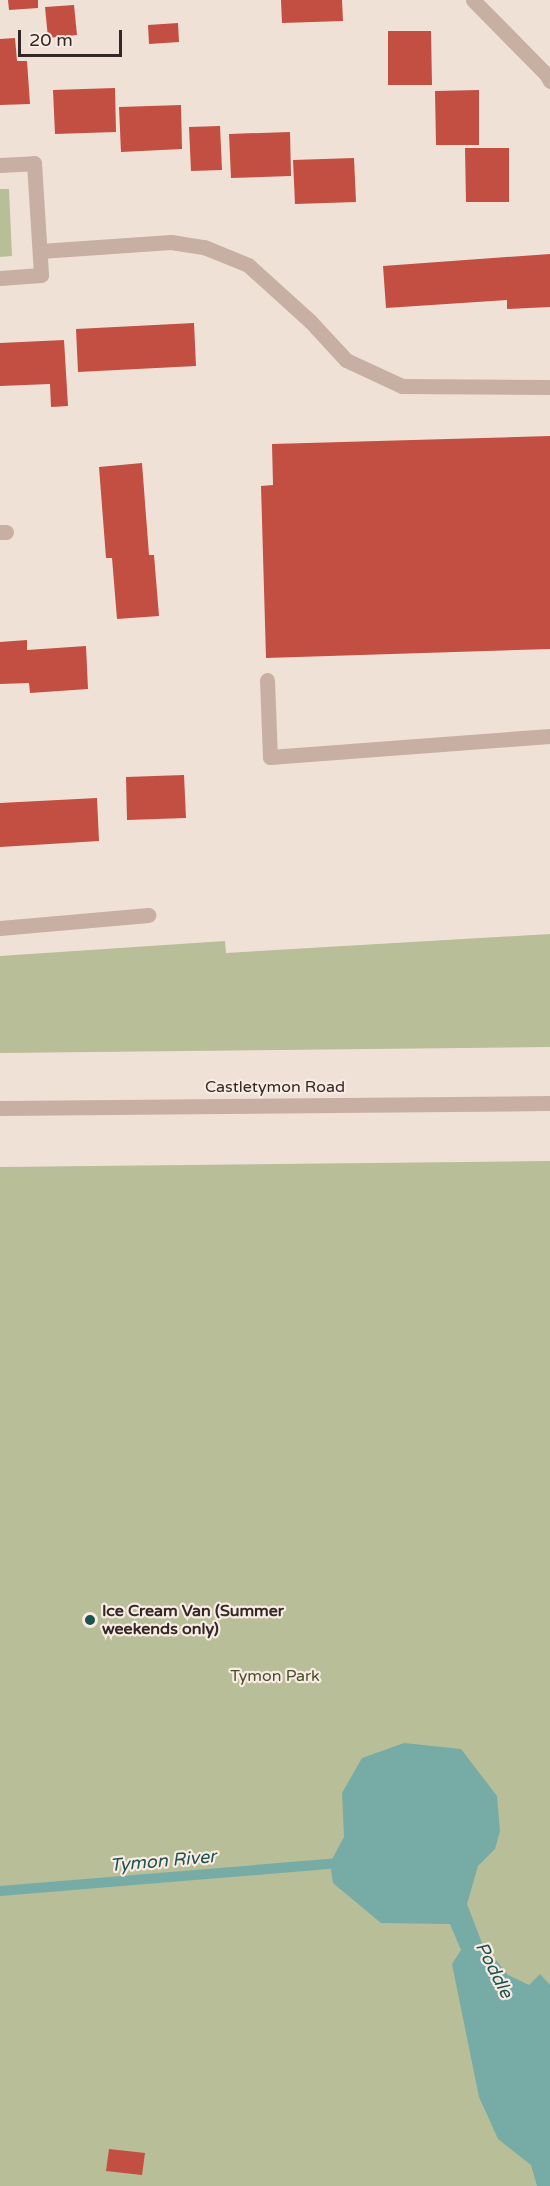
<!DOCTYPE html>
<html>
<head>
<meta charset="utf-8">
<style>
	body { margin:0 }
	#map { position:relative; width:550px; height:2186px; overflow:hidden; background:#f0e1d7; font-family:"Varela Round",sans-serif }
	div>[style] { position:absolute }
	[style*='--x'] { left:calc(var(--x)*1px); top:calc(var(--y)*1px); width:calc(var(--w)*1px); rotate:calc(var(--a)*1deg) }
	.green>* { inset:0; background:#b7be98 }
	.water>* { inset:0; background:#77aca6 }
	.stream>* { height:10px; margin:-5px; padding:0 5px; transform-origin:5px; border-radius:5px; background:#77aca6 }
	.building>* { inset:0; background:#c34e42 }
	.service>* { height:15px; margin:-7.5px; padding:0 7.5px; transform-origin:7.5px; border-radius:7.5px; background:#c7afa4 }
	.minor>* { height:15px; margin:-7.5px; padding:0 7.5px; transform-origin:7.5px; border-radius:7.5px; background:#c7afa4 }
	.tertiary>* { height:15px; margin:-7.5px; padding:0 7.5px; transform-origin:7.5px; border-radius:7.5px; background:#c7afa4 }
	.dots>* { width:16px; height:16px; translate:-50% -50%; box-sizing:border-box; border:3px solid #f8ebe3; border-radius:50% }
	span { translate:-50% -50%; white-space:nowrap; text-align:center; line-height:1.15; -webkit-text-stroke:4.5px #f8ebe3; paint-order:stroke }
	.street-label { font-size:16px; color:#332825 }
	.poi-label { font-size:16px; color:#332825; font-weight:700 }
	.left { translate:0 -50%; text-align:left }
	.park-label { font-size:16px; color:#48502a }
	.water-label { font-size:18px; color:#1c534e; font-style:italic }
	.scale { position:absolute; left:18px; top:30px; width:104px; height:27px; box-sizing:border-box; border:3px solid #332825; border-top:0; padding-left:8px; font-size:18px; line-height:21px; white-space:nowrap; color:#332825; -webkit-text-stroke:4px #f8ebe3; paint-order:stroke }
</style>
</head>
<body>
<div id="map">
	<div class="green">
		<div style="clip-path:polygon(0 189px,9px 189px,12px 256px,0 257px)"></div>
		<div style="clip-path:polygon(550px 934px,550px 1047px,0 1053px,0 956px,225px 941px,226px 953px)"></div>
		<div style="clip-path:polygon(550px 1161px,550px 2186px,0 2186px,0 1167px)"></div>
	</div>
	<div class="water">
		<div style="clip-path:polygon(404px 1743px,461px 1749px,497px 1796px,500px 1831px,495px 1849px,478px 1866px,467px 1904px,482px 1943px,508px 1975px,529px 1985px,540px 1974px,550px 1985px,550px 2186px,537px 2186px,531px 2165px,498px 2139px,479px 2097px,452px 1964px,461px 1950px,450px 1924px,381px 1923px,333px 1883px,330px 1863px,344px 1837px,342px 1793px,362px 1758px)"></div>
	</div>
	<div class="stream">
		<div style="--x:0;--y:1891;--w:344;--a:-4.7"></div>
	</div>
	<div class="building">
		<div style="clip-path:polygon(8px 0,38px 0,38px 8px,9px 10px)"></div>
		<div style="clip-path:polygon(281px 0,342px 0,343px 21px,282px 23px)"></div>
		<div style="clip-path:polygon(74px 5px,77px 35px,48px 38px,45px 7px)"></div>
		<div style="clip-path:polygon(178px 23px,179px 42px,149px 44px,148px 25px)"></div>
		<div style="clip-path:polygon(388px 31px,431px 31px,432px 85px,388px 85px)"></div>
		<div style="clip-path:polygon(15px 38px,17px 61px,27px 61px,30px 104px,0 105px,0 39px)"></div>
		<div style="clip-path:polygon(115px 88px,116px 132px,55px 134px,53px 90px)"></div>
		<div style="clip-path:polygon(479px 90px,479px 145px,436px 145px,435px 91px)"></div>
		<div style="clip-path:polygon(181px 105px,182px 149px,121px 152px,119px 107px)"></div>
		<div style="clip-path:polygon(220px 126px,222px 170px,191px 171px,189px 127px)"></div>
		<div style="clip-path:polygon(290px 132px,291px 176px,231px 178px,229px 134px)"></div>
		<div style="clip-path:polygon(465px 148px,509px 148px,509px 202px,466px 202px)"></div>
		<div style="clip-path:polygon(354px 158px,356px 202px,295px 204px,293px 160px)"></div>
		<div style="clip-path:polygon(550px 254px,550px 307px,507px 309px,507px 300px,386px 308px,383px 266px)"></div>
		<div style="clip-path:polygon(194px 323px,196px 366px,78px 372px,76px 329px)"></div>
		<div style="clip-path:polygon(64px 340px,68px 406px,51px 407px,50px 384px,0 386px,0 343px)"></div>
		<div style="clip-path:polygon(550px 436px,550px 649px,266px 658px,261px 486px,273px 485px,272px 444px)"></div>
		<div style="clip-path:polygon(142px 463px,149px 555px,154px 555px,159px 616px,117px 619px,112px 558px,106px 558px,99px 467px)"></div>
		<div style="clip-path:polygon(27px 640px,27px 650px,86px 646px,88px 689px,30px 693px,29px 683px,0 684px,0 642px)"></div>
		<div style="clip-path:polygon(184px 775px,186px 818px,127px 820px,126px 777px)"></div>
		<div style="clip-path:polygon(97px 798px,99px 841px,0 847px,0 803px)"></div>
		<div style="clip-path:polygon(109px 2149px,145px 2153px,142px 2175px,106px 2171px)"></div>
	</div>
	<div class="service">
		<div style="--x:267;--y:680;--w:77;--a:87.8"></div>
		<div style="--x:270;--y:757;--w:281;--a:-4.3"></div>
	</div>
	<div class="minor">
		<div style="--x:473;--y:0;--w:104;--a:45.4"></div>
		<div style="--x:546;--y:74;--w:8;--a:60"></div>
		<div style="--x:0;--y:165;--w:34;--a:-3"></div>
		<div style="--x:34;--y:163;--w:112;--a:86.4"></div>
		<div style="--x:41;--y:275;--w:41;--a:175.8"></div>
		<div style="--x:40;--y:251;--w:131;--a:-3.9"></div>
		<div style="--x:171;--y:242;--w:33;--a:9"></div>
		<div style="--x:204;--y:247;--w:48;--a:22.2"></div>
		<div style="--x:248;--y:265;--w:84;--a:42.1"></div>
		<div style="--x:310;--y:321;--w:53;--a:47.3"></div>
		<div style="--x:346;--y:360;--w:62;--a:24.9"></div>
		<div style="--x:402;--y:386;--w:148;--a:0.4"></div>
		<div style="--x:0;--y:532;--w:6;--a:0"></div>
		<div style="--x:0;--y:928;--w:149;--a:-5"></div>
	</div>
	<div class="tertiary">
		<div style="--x:0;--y:1108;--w:550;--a:-0.52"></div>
	</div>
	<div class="dots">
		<div style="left:90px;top:1620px;background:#1c534e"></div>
	</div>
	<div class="street-label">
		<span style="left:275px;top:1087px">Castletymon Road</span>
	</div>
	<div class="poi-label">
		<span class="left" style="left:102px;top:1620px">Ice Cream Van (Summer<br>weekends only)</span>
	</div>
	<div class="park-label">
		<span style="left:275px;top:1676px">Tymon Park</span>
	</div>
	<div class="water-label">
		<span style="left:163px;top:1861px;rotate:-5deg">Tymon River</span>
		<span style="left:494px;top:1970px;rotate:63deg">Poddle</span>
	</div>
	<div class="scale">20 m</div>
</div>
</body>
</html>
